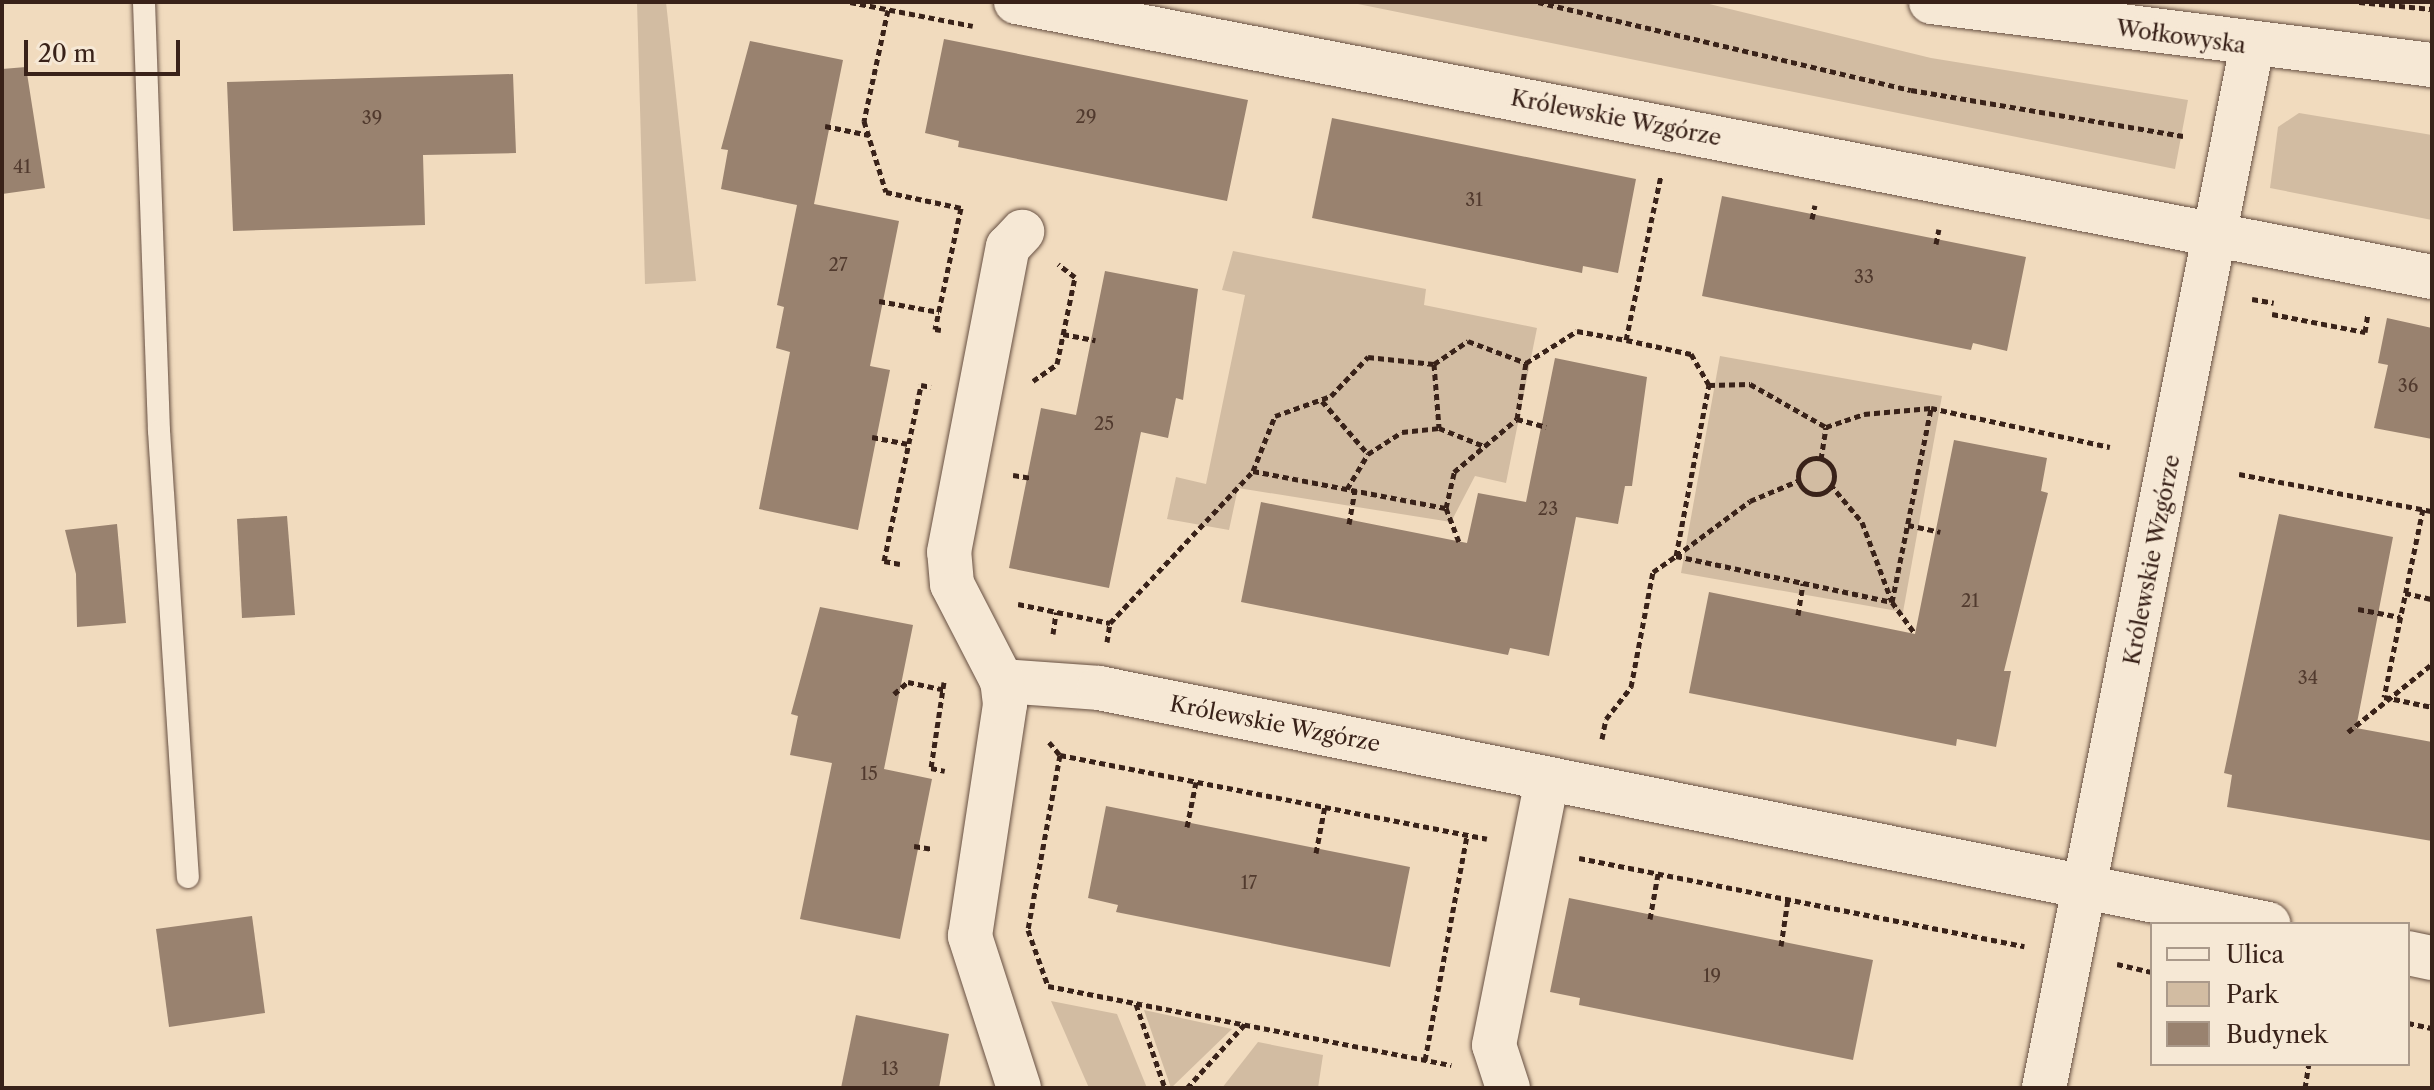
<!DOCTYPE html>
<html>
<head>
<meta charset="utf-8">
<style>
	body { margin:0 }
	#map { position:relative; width:2434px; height:1090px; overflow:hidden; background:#f1dbbe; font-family:"Libre Caslon Text",serif }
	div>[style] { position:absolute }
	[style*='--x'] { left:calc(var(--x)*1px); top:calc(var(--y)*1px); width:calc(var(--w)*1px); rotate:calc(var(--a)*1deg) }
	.green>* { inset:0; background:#d2bca2 }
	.building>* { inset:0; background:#99826f }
	.path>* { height:5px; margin-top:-2.5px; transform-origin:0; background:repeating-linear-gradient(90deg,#392219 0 6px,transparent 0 10px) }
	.path>.ring { margin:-2.5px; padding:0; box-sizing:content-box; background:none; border:5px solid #392219; border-radius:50% }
	.roads { filter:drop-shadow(0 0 2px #675042) drop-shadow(0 0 2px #675042) }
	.service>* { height:22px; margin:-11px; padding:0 11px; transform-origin:11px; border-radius:11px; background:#f6e8d5 }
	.minor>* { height:44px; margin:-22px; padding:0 22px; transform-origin:22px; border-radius:22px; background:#f6e8d5 }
	.tertiary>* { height:44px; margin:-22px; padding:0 22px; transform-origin:22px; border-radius:22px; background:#f6e8d5 }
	span { translate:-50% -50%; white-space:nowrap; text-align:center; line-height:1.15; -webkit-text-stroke:7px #f6e8d5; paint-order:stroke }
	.number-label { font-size:18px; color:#513a2e }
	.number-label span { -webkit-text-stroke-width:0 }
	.street-label { font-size:22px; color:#392219 }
	.frame { position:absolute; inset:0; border:4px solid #392219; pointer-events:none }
	.legend { position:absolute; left:2150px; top:922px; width:260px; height:144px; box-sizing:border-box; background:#f6e8d5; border:2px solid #aa998a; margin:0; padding:10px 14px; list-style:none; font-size:24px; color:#392219 }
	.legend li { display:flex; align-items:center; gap:16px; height:40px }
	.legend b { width:40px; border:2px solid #aa998a }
	.scale { position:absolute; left:24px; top:40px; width:156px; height:36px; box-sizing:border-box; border:4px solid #392219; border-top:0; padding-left:10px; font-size:24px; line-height:28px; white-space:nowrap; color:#392219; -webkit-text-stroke:6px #f6e8d5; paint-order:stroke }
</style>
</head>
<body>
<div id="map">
	<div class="green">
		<div style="clip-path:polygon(637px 2px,666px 2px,696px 281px,645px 284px)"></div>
		<div style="clip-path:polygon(1348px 2px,1701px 2px,1931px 58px,2188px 100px,2175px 169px)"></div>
		<div style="clip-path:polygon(2299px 113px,2432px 135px,2432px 220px,2270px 188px,2278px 127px)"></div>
		<div style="clip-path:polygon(1233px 251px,1426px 289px,1424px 305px,1537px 328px,1506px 483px,1475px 476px,1451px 522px,1238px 488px,1229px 530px,1167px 519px,1176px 477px,1206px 484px,1245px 295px,1222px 290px)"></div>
		<div style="clip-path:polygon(1720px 356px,1942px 396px,1903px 612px,1681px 573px)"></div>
		<div style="clip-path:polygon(1051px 1001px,1117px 1014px,1147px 1088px,1089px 1088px)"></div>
		<div style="clip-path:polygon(1144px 1010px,1232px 1029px,1171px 1088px)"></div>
		<div style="clip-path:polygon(1258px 1042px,1323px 1055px,1318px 1088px,1222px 1088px)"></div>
	</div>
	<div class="building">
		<div style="clip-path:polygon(944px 39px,1248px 100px,1227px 201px,958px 147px,959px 141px,925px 133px)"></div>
		<div style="clip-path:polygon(750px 41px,843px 60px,814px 204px,899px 221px,870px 366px,890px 370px,858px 530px,759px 509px,790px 352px,776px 348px,784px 307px,777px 305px,797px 205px,721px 189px,728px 150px,721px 149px)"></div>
		<div style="clip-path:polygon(26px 67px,45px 188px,2px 194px,2px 69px)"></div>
		<div style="clip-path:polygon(513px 74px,516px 153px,423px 155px,425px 225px,233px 231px,227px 82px)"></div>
		<div style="clip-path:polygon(1332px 118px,1636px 179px,1618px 273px,1583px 266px,1582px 273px,1312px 218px)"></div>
		<div style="clip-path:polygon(1722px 196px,2026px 257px,2007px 351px,1973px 343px,1971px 350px,1702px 296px)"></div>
		<div style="clip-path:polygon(1105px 271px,1198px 289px,1183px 400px,1176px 398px,1168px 438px,1141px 432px,1109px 588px,1009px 568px,1041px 408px,1076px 415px)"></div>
		<div style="clip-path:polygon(2387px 318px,2432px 328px,2432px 439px,2374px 428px,2388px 365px,2378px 363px)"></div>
		<div style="clip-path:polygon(1555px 358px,1647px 377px,1632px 486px,1625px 486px,1618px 524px,1576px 517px,1549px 656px,1510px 648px,1508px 655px,1241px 602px,1261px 502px,1467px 543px,1478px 493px,1526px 502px)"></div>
		<div style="clip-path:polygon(1954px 440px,2047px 458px,2041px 491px,2048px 493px,2004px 671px,2011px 671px,1996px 747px,1957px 739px,1956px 746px,1689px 693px,1709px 592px,1915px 634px)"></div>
		<div style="clip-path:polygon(2279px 514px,2393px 537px,2356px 728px,2432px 742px,2432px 841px,2227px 807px,2232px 775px,2224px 773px)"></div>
		<div style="clip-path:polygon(287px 516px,295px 615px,242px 618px,237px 519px)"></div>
		<div style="clip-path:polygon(117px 524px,126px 623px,77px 627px,76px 574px,65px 530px)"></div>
		<div style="clip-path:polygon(820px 607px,913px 625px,884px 769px,932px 779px,900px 939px,800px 919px,832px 763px,790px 755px,798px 716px,791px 714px)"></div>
		<div style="clip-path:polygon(1106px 806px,1410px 867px,1390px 967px,1116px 912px,1118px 905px,1088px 898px)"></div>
		<div style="clip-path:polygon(1569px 898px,1873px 960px,1853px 1060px,1579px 1005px,1580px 998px,1550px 992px)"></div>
		<div style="clip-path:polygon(252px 916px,265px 1013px,169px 1027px,156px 929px)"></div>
		<div style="clip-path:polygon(856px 1015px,949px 1034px,939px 1088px,841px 1088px)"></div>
	</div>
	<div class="path">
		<div style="--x:850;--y:2;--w:125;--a:11"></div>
		<div style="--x:1538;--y:2;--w:383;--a:13.3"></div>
		<div style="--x:1911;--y:90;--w:276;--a:9.6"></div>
		<div style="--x:2359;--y:2;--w:73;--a:5.5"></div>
		<div style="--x:888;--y:10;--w:114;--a:102.2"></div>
		<div style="--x:864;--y:121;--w:74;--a:72.8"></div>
		<div style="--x:886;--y:192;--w:77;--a:12"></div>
		<div style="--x:961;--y:208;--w:124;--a:102.1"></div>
		<div style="--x:935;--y:329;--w:6;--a:9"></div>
		<div style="--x:825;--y:126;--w:45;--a:11.6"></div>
		<div style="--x:1812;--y:219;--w:14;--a:-78"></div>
		<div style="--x:1936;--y:244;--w:15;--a:-79"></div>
		<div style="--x:2252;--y:299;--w:22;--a:10"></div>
		<div style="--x:879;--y:301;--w:61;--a:10.4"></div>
		<div style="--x:2272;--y:314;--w:95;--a:11"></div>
		<div style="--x:2365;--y:332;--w:18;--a:-81"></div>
		<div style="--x:1063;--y:334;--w:33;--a:11"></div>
		<div style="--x:1434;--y:364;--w:64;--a:85.5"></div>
		<div style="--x:1033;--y:381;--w:29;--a:-35"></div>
		<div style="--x:1057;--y:364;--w:89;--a:-78.3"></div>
		<div style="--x:1075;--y:277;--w:21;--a:-143"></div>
		<div style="--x:1709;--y:385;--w:41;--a:-1.4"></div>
		<div style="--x:1750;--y:384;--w:87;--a:29.5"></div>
		<div style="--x:1826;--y:427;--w:40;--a:-18.9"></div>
		<div style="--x:1864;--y:414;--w:67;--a:-5.1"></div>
		<div style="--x:1322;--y:401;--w:70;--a:49"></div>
		<div style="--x:1517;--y:419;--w:30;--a:15"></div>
		<div style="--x:872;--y:437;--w:37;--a:11"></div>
		<div class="ring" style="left:1798px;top:458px;width:31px;height:31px"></div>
		<div style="--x:1821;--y:459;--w:32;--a:-81"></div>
		<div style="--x:1253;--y:471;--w:59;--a:-68.2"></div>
		<div style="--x:1275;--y:416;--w:59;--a:-19.7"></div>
		<div style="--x:1331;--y:396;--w:54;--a:-46.5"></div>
		<div style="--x:1368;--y:357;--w:66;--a:6.1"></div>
		<div style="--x:1434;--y:364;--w:41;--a:-34.1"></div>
		<div style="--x:1468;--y:341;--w:62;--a:20.8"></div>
		<div style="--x:2239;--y:474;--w:197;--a:10.9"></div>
		<div style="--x:1013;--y:475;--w:19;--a:9"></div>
		<div style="--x:1830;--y:484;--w:50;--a:49.9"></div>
		<div style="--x:1862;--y:522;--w:85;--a:69.4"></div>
		<div style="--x:1892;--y:602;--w:39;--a:54"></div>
		<div style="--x:1347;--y:489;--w:41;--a:-59"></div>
		<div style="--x:1368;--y:454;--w:40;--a:-32.9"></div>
		<div style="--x:1402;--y:432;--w:37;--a:-6"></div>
		<div style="--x:1439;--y:428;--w:48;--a:21.8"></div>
		<div style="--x:1446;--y:508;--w:36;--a:69"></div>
		<div style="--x:2423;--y:509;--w:192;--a:101.7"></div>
		<div style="--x:2384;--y:697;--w:49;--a:11.8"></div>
		<div style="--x:1349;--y:524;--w:35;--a:-80"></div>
		<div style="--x:1908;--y:525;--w:33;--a:12"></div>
		<div style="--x:1676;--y:556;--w:221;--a:12"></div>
		<div style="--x:1892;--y:602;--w:198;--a:-78.6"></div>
		<div style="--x:1931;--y:408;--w:183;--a:12.3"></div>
		<div style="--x:1676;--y:556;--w:92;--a:-36.6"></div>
		<div style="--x:1750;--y:501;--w:54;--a:-22.8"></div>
		<div style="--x:900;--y:564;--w:16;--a:-169"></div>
		<div style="--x:884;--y:561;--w:180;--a:-78.1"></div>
		<div style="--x:921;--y:385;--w:10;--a:11"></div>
		<div style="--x:2405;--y:593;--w:28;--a:13"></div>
		<div style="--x:1018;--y:604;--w:94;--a:11.7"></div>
		<div style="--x:1110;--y:623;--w:209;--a:-46.7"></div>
		<div style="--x:1253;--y:471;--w:197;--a:10.9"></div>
		<div style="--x:1446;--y:508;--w:37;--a:-77"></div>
		<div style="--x:1454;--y:472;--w:82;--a:-40.1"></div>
		<div style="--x:1517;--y:419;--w:57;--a:-80.9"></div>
		<div style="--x:1526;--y:363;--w:60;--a:-32.1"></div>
		<div style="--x:1577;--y:331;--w:50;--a:10.4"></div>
		<div style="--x:1626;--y:340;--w:169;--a:-78"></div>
		<div style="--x:2358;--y:609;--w:43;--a:10.8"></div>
		<div style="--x:1798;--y:615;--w:32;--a:-81"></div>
		<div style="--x:1053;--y:634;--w:22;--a:-82"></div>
		<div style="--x:1107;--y:642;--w:19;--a:-81"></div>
		<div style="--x:944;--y:682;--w:87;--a:98.6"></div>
		<div style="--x:931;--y:768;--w:14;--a:12"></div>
		<div style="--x:894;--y:694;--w:18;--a:-41"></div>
		<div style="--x:908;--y:682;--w:39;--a:12"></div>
		<div style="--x:2348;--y:732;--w:108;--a:-39"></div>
		<div style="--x:1602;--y:739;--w:20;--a:-79"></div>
		<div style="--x:1606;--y:719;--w:41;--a:-52"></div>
		<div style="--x:1631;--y:687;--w:117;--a:-79.2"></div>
		<div style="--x:1653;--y:572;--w:28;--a:-35"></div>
		<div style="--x:1676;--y:556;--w:174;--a:-79.1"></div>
		<div style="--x:1709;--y:385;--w:36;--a:-120"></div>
		<div style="--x:1691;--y:354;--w:66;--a:-167.8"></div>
		<div style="--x:1049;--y:742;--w:17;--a:50"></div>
		<div style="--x:1060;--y:755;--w:178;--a:100.4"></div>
		<div style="--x:1028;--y:930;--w:59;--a:70.3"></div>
		<div style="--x:1048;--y:986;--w:411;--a:11.1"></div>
		<div style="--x:1060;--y:755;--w:435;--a:11.1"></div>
		<div style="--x:1187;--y:827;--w:46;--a:-78.7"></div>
		<div style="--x:914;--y:846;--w:19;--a:9"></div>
		<div style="--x:1316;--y:853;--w:48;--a:-79.2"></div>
		<div style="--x:1579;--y:858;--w:454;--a:11.2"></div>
		<div style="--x:1650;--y:919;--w:46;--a:-79.9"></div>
		<div style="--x:1781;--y:946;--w:48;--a:-81.5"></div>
		<div style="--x:2117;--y:964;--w:36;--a:13"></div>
		<div style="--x:1136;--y:1004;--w:89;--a:71"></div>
		<div style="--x:2408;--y:1023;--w:25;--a:12"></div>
		<div style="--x:1425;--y:1060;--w:229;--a:-79.4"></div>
		<div style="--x:1187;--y:1088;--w:86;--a:-47.8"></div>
		<div style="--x:2305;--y:1088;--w:24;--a:-81"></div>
	</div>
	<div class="roads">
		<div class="service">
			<div style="--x:144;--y:2;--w:429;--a:88"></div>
			<div style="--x:159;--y:431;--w:447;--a:86.3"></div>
		</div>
		<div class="minor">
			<div style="--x:1016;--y:2;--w:1442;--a:10.99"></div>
			<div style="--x:1002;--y:681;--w:97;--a:4.1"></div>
			<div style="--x:1099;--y:688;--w:1193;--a:11.41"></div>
			<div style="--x:2408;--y:953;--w:25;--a:12"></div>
			<div style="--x:1019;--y:1088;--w:160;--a:-107.9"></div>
			<div style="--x:970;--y:936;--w:235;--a:-81.4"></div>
			<div style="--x:1005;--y:704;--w:23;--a:-97"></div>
			<div style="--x:1002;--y:681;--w:109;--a:-117.3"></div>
			<div style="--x:952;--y:584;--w:32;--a:-95"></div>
			<div style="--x:949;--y:552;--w:311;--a:-79.1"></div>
			<div style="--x:1008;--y:247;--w:21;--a:-47"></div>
			<div style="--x:1508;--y:1088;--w:45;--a:-108"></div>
			<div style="--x:1494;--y:1045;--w:271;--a:-78.7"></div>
			<div style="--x:2044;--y:1088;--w:1063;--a:-78.71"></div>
		</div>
		<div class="tertiary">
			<div style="--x:1931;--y:2;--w:505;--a:7.17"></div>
		</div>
	</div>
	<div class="number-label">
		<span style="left:1086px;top:117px">29</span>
		<span style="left:372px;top:118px">39</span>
		<span style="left:22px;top:167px">41</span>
		<span style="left:1474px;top:200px">31</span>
		<span style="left:838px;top:265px">27</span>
		<span style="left:1864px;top:277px">33</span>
		<span style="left:2408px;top:386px">36</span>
		<span style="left:1104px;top:424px">25</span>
		<span style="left:1548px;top:509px">23</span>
		<span style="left:1970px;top:601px">21</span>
		<span style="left:2308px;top:678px">34</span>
		<span style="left:869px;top:774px">15</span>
		<span style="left:1249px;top:883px">17</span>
		<span style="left:1712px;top:976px">19</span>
		<span style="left:890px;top:1069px">13</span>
	</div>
	<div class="street-label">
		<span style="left:2181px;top:37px;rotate:8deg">Wołkowyska</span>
		<span style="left:1616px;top:118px;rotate:11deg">Królewskie Wzgórze</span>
		<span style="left:2152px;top:560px;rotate:-79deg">Królewskie Wzgórze</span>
		<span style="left:1275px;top:724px;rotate:11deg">Królewskie Wzgórze</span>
	</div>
	<div class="frame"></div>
	<ul class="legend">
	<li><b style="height:10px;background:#f6e8d5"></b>Ulica</li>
	<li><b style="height:22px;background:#d2bca2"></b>Park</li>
	<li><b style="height:22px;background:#99826f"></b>Budynek</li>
	</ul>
	<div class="scale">20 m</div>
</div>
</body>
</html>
